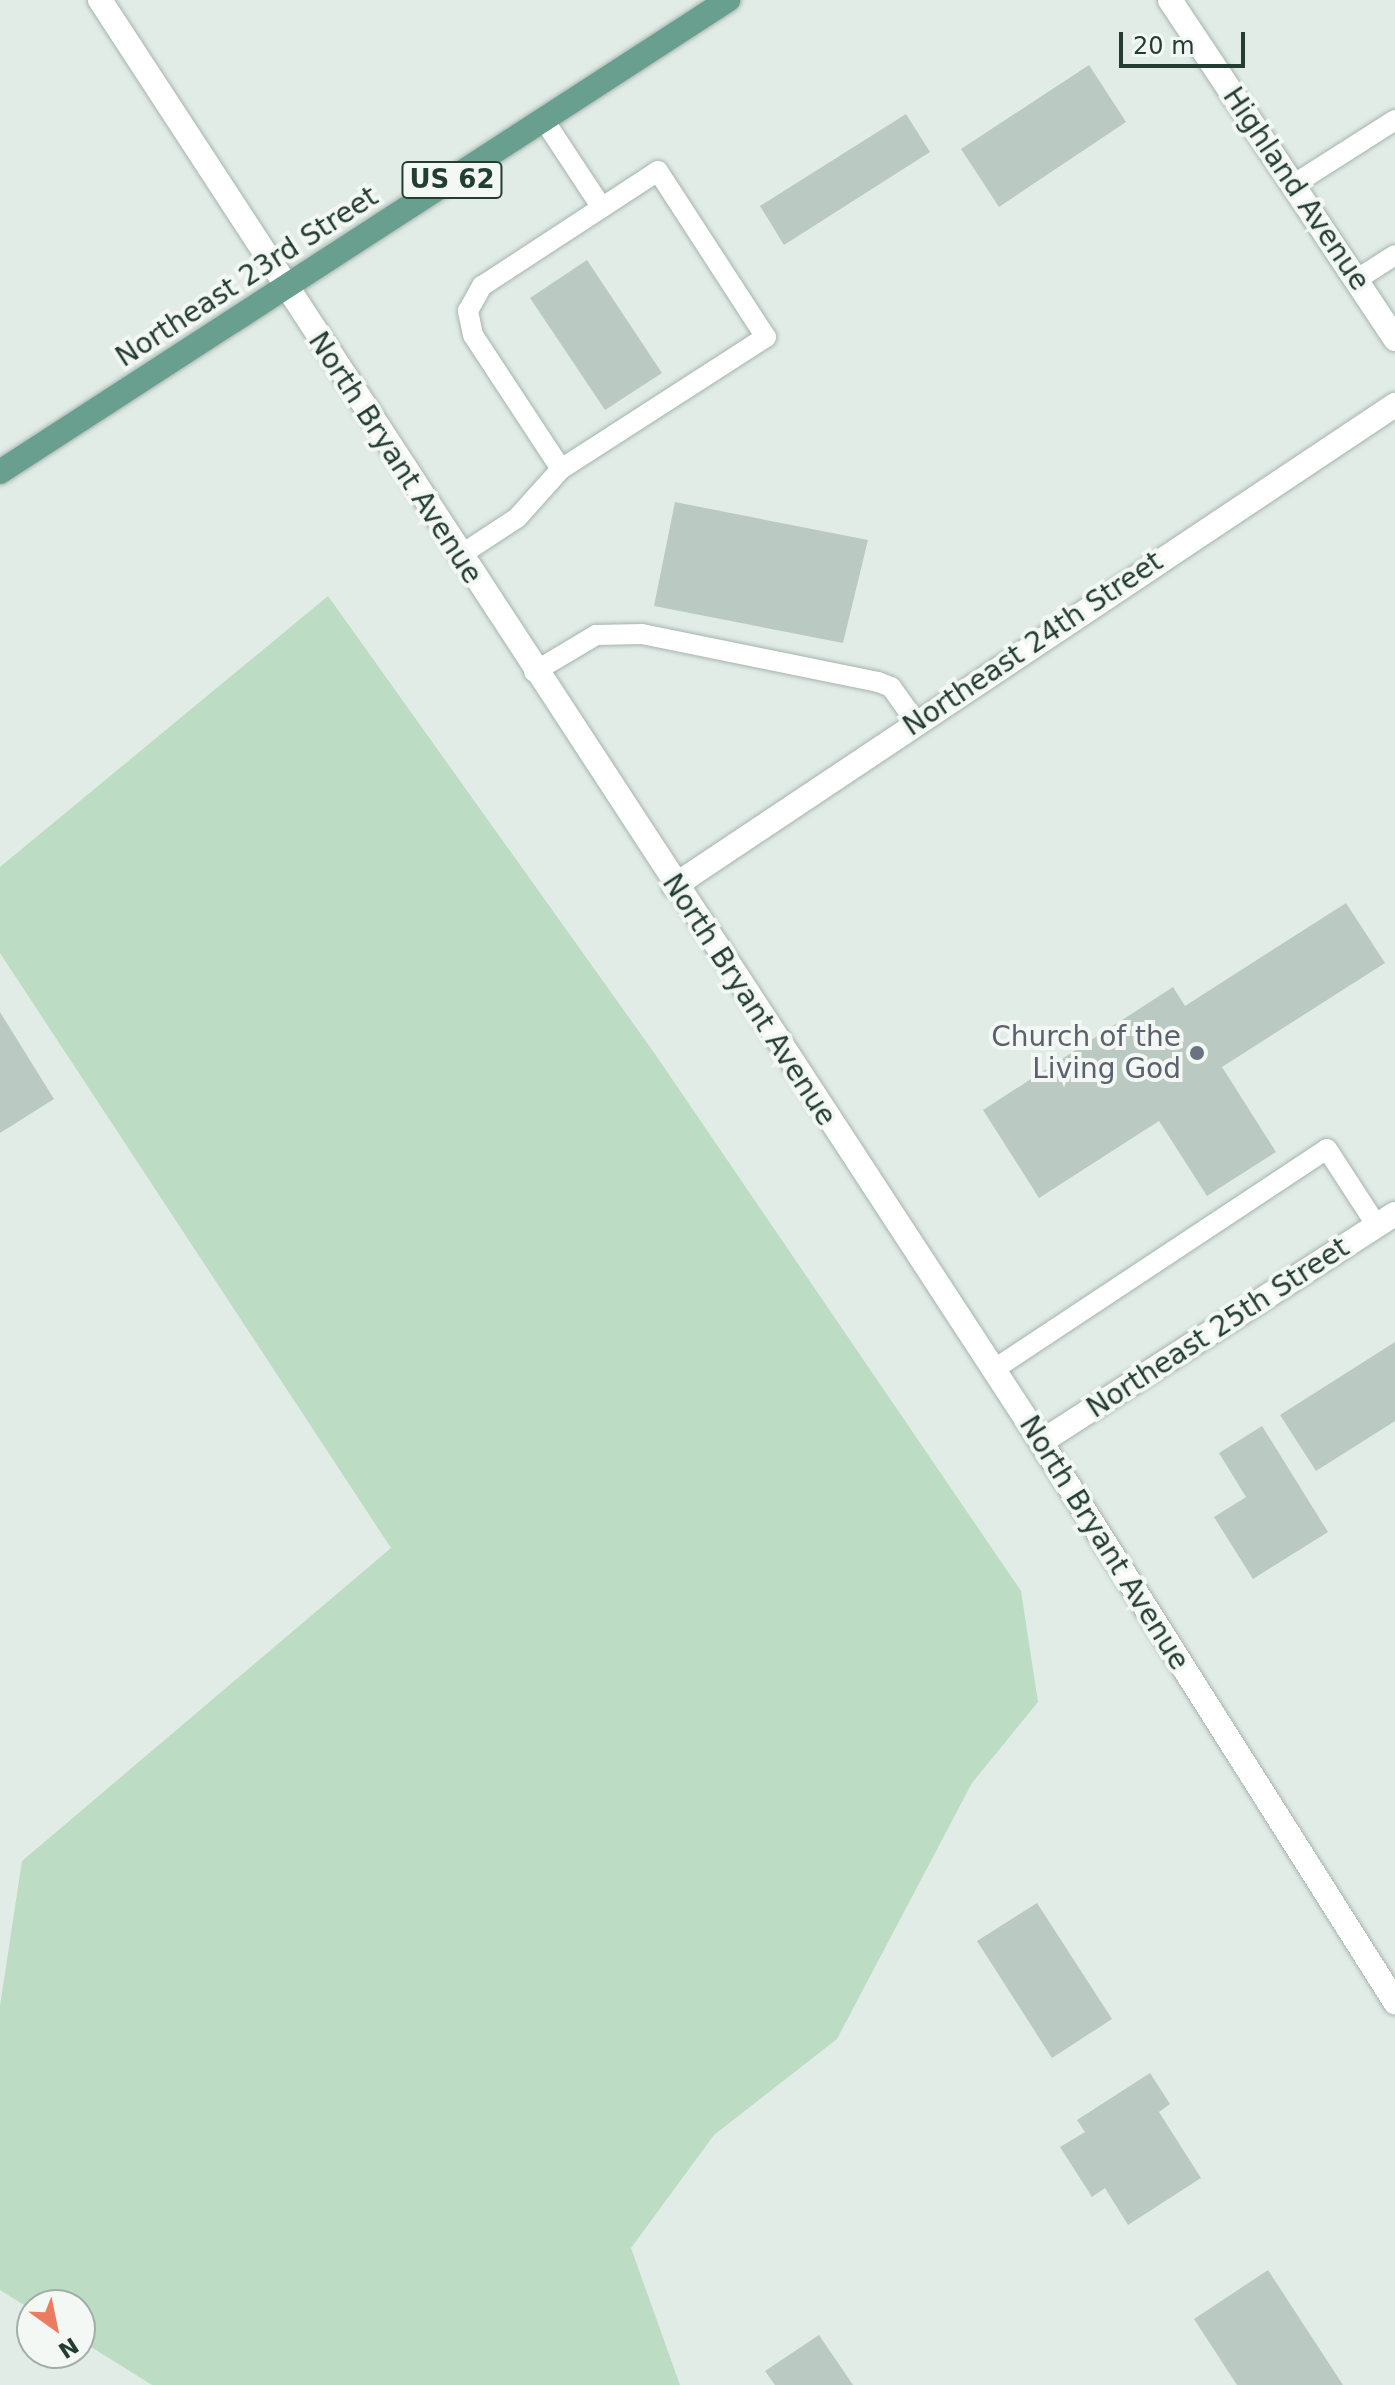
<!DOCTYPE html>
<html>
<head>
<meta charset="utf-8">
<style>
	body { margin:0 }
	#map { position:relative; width:1395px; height:2385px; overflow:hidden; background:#e2ece7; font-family:"DejaVu Sans",sans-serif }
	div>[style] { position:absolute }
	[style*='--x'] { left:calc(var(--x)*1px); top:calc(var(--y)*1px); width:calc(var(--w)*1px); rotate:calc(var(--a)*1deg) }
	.green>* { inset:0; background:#bcdcc3 }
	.building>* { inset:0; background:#bbc9c3 }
	.roads { filter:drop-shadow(0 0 2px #a5b4ae) drop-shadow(0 0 2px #a5b4ae) }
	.service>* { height:20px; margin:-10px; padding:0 10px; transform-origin:10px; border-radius:10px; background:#fff }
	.minor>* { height:24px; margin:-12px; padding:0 12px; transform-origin:12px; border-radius:12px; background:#fff }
	.tertiary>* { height:24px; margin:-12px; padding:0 12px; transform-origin:12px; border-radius:12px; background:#fff }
	.primary>* { height:24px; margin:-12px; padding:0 12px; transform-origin:12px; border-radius:12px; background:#699f8f }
	.dots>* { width:22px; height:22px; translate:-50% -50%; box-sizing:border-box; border:4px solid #f3f8f5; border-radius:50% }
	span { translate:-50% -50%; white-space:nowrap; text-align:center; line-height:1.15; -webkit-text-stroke:8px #f3f8f5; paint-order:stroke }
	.shield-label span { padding:2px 6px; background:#f3f8f5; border:2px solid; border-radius:6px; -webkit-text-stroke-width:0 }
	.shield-label { font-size:26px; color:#233c34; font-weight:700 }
	.street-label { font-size:28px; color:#233c34 }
	.worship-label { font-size:28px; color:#5b616d }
	.right { translate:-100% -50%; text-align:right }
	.north { position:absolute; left:16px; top:2289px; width:80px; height:80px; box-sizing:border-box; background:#f3f8f5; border:2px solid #a0ada8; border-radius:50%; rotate:147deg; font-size:22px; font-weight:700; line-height:32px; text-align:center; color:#233c34 }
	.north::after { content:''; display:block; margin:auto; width:28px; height:36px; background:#ec7c60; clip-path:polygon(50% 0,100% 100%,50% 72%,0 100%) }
	.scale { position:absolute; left:1119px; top:32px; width:126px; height:36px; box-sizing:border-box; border:4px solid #233c34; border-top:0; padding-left:10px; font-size:24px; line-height:28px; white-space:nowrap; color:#233c34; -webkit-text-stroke:6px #f3f8f5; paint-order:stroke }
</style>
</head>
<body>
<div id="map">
	<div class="green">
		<div style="clip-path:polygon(328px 596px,655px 1054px,1021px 1591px,1038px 1702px,972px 1783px,837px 2039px,714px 2135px,631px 2248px,680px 2385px,152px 2385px,80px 2340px,80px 2305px,32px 2310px,0 2290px,0 2006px,22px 1861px,391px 1548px,0 953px,0 867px)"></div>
	</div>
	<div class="building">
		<div style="clip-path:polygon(1089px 65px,1126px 122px,999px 207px,961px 149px)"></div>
		<div style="clip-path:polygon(906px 114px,930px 152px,784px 245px,760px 206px)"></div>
		<div style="clip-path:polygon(587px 260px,662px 373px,605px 410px,530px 298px)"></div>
		<div style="clip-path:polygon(675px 502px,868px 540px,843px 643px,654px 606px)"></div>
		<div style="clip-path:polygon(1346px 903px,1385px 963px,1222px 1067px,1276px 1152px,1207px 1196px,1159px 1121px,1039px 1198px,983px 1110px,1173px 987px,1185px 1006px)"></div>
		<div style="clip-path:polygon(0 1012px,54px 1099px,0 1133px)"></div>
		<div style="clip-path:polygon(1395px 1342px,1395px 1421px,1316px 1471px,1280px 1415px)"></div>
		<div style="clip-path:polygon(1262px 1426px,1328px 1532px,1253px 1579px,1214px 1517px,1246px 1497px,1219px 1453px)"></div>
		<div style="clip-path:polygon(1037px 1903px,1112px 2019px,1052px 2058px,977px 1941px)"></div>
		<div style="clip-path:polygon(1150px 2073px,1170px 2104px,1159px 2112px,1201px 2178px,1128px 2225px,1105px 2188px,1092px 2197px,1060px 2147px,1085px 2132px,1077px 2120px)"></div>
		<div style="clip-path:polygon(1268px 2270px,1343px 2385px,1237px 2385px,1194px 2319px)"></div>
		<div style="clip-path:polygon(819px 2335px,853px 2385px,775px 2385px,765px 2371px)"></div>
	</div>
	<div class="roads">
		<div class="service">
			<div style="--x:544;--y:120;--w:105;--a:56.6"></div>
			<div style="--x:658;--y:171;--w:198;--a:57"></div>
			<div style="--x:766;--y:337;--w:244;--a:147.2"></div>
			<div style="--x:561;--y:469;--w:160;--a:-123.3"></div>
			<div style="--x:473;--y:335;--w:25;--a:-102"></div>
			<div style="--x:468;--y:311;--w:29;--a:-61"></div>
			<div style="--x:482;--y:286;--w:210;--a:-33.2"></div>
			<div style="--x:1293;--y:185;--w:121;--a:-32.5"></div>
			<div style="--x:1356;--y:280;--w:46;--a:-32.7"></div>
			<div style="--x:459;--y:556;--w:69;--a:-33.2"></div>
			<div style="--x:517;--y:518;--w:66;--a:-48.1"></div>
			<div style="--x:534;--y:672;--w:72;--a:-30.8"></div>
			<div style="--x:596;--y:635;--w:46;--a:-1.2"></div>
			<div style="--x:642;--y:634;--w:241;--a:11.5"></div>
			<div style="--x:878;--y:682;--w:14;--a:21"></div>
			<div style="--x:891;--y:687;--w:43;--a:54.5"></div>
			<div style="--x:993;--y:1370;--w:400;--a:-33.5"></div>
			<div style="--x:1327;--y:1149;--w:92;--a:57"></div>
		</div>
		<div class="minor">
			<div style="--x:1170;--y:0;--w:407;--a:56.4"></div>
			<div style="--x:674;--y:886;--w:867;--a:-33.71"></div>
			<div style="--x:1041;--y:1442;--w:421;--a:-32.8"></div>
		</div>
		<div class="tertiary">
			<div style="--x:100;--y:0;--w:1722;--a:56.87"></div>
			<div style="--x:1041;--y:1442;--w:663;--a:57.7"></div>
		</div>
		<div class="primary">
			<div style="--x:0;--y:472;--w:868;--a:-32.96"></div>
		</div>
	</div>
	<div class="dots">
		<div style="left:1197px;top:1053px;background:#6b7280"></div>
	</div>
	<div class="shield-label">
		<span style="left:452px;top:180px">US 62</span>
	</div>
	<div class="street-label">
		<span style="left:1296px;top:189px;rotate:56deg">Highland Avenue</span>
		<span style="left:247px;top:277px;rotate:-33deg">Northeast 23rd Street</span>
		<span style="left:395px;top:458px;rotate:57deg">North Bryant Avenue</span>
		<span style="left:1033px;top:644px;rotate:-34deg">Northeast 24th Street</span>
		<span style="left:749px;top:1000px;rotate:57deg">North Bryant Avenue</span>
		<span style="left:1218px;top:1328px;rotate:-33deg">Northeast 25th Street</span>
		<span style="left:1104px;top:1543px;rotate:58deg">North Bryant Avenue</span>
	</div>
	<div class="worship-label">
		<span class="right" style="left:1181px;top:1053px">Church of the<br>Living God</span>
	</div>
	<div class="north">N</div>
	<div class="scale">20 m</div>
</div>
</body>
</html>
